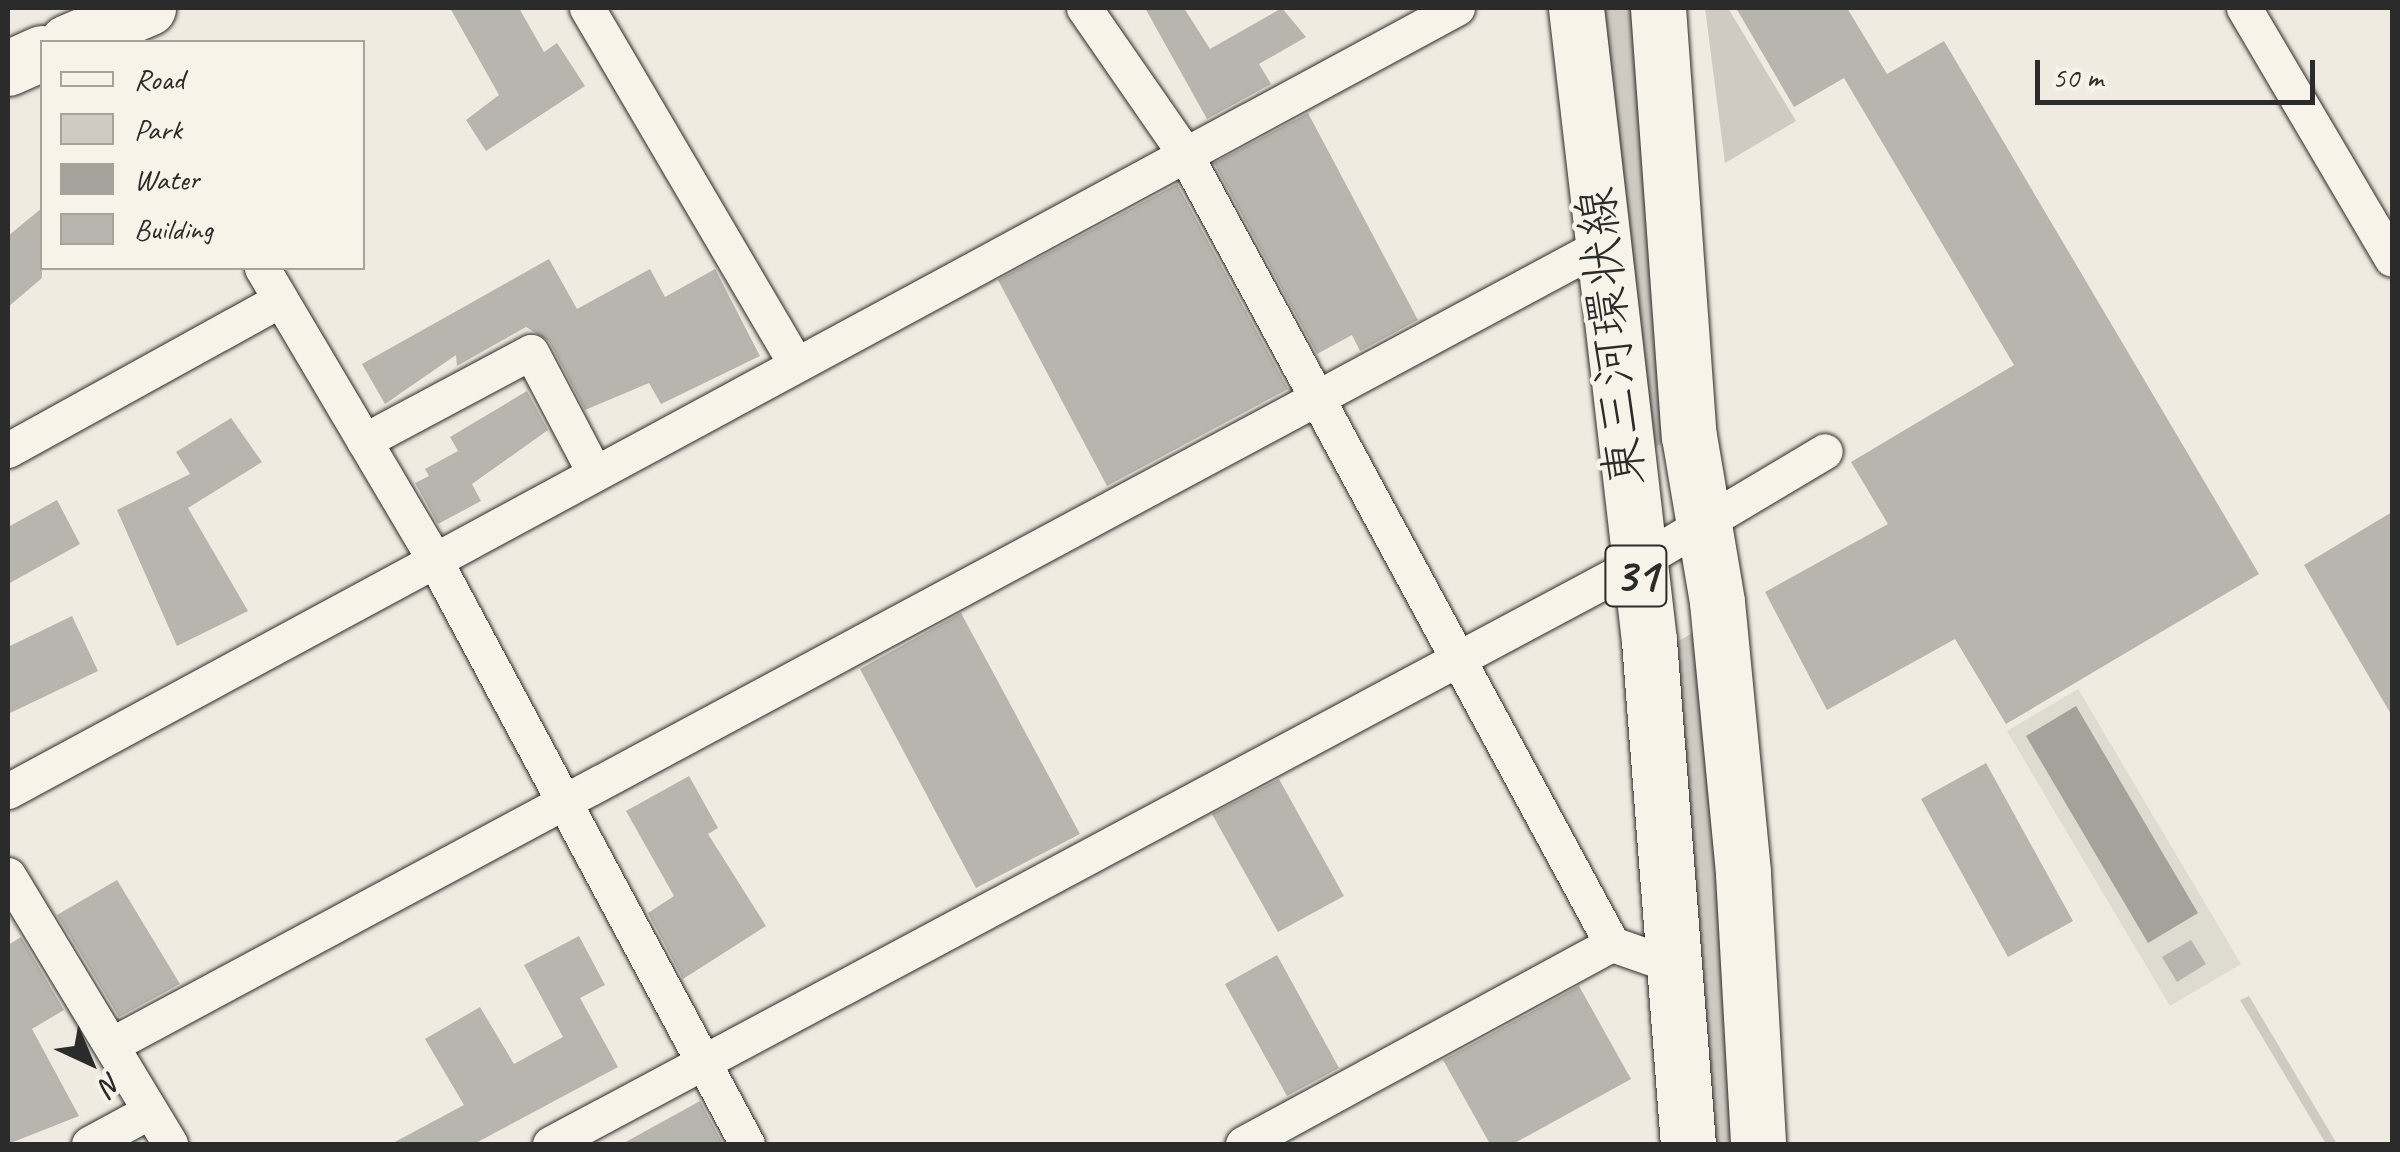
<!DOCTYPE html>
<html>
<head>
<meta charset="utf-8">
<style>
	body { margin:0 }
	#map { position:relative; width:2400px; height:1152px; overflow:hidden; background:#efebe0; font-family:Caveat,"Klee One",sans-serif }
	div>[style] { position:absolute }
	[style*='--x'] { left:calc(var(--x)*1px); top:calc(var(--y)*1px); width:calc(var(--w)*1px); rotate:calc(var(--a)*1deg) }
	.built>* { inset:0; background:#dedbd1 }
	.green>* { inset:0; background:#cfcbc2 }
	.water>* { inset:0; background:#a4a29a }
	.building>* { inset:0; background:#b8b5ae }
	.roads { filter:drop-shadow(0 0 2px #2b2b2b) drop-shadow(0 0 2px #2b2b2b) }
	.street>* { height:35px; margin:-17.5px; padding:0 17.5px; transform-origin:17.5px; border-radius:17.5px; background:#f7f3e8 }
	.primary>* { height:55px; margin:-27.5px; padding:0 27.5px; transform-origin:27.5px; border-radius:27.5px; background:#f7f3e8 }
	span { translate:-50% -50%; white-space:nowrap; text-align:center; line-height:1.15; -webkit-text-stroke:9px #f7f3e8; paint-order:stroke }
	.shield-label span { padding:2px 8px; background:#f7f3e8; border:2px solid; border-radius:8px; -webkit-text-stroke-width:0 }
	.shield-label { font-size:48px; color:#2b2b2b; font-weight:700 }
	.street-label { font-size:50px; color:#2b2b2b }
	.frame { position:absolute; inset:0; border:10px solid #2b2b2b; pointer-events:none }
	.legend { position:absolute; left:40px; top:40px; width:325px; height:230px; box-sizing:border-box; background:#f7f3e8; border:2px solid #a5a39c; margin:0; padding:12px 18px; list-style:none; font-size:30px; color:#2b2b2b }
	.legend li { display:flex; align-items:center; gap:20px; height:50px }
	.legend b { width:50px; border:2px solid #a5a39c }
	.north { position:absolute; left:40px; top:1012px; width:100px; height:100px; -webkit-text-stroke:8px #f7f3e8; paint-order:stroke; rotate:136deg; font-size:28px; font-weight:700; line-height:40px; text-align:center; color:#2b2b2b }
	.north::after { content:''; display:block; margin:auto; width:35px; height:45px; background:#2b2b2b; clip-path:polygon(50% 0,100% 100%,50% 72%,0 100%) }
	.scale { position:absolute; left:2035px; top:60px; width:280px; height:45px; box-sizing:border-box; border:5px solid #2b2b2b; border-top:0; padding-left:12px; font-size:30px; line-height:35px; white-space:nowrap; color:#2b2b2b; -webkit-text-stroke:8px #f7f3e8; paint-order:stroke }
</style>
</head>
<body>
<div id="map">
	<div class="built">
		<div style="clip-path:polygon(2078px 689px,2241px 964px,2170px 1006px,2007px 731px)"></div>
	</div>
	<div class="green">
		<div style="clip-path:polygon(1595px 8px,1641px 8px,1669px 438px,1640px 458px)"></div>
		<div style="clip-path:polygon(1705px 8px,1728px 8px,1796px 121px,1725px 163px)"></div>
		<div style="clip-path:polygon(1701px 628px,1743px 1144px,1698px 1144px,1668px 647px)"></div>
		<div style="clip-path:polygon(2249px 996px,2337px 1144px,2326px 1144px,2240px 1000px)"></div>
	</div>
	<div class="water">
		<div style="clip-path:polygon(2076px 706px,2198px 913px,2148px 943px,2026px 736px)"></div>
	</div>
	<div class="building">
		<div style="clip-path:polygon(450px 8px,519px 8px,544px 52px,557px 43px,585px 86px,486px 151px,466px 120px,499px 95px)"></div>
		<div style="clip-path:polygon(1145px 8px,1184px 8px,1210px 49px,1282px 8px,1306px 37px,1259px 64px,1271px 84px,1207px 119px)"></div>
		<div style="clip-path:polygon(1736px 8px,1847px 8px,1887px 74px,1944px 41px,2259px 574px,2006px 724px,1955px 639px,1827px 710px,1765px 592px,1888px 524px,1851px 462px,2014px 365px,1844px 78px,1794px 107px)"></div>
		<div style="clip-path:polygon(1308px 113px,1418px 320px,1360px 351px,1352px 335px,1317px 354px,1214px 163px)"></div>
		<div style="clip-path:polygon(1177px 184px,1288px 389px,1107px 486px,998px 280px)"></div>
		<div style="clip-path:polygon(42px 208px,42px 278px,8px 307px,8px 236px)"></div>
		<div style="clip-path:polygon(549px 259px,577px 309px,650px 269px,665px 297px,715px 269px,760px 356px,661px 404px,649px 383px,585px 410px,549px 341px,526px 327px,457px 366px,456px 355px,385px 404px,362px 364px)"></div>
		<div style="clip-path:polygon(527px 391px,548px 430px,472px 484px,481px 501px,438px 524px,415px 483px,429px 476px,425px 469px,458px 451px,450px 437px)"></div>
		<div style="clip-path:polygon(231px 418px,262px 462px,188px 508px,248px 611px,177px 646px,117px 510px,190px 474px,176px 452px)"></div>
		<div style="clip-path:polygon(57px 500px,80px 544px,8px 584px,8px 527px)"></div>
		<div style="clip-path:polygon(2392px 512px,2392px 716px,2304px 565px)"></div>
		<div style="clip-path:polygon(961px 613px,1080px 834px,976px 888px,860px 669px)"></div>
		<div style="clip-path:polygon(72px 616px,98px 671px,8px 714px,8px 647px)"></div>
		<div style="clip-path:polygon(1986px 763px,2073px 921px,2008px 957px,1921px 799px)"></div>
		<div style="clip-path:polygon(689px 776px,718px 828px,708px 834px,766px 926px,683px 979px,648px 913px,674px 896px,626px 811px)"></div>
		<div style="clip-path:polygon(1279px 779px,1344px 896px,1278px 932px,1212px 814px)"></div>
		<div style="clip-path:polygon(117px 880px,180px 984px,119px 1017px,57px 915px)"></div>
		<div style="clip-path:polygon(579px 936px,605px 985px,580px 998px,618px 1067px,474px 1144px,391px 1144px,464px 1105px,425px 1039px,480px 1007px,514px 1064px,563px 1037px,524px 965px)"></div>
		<div style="clip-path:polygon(21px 937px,64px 1010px,32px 1029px,79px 1116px,8px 1144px,8px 945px)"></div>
		<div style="clip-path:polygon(2191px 940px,2206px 964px,2177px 982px,2162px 957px)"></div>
		<div style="clip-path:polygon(1277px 955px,1339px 1068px,1287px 1096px,1225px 984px)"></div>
		<div style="clip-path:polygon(1579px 986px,1631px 1079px,1513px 1144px,1490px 1144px,1443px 1060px)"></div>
		<div style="clip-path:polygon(700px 1101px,723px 1144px,622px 1144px)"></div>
	</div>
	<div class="roads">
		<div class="street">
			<div style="--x:587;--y:8;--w:411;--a:59.6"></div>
			<div style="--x:1084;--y:8;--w:178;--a:55.3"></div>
			<div style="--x:1185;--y:154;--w:898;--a:61.61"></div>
			<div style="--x:1612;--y:944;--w:64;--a:19.3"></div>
			<div style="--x:2244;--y:8;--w:291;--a:59.5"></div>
			<div style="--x:262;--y:268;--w:338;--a:59.4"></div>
			<div style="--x:434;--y:559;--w:663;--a:61.85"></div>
			<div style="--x:364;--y:441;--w:189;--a:-28.1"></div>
			<div style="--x:531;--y:352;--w:136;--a:62.3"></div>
			<div style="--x:8;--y:450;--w:311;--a:-28.9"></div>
			<div style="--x:8;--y:791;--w:1647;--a:-28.39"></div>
			<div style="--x:8;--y:875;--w:314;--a:58.9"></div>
			<div style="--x:111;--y:1045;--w:1692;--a:-28.22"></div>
			<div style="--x:89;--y:1144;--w:69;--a:-28.4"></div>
			<div style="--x:550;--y:1144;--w:1229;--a:-28.11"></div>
			<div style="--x:1634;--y:565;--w:222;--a:-30.8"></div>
			<div style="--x:1243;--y:1144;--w:420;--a:-28.5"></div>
		</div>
		<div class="primary">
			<div style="--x:1576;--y:8;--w:637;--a:83.42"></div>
			<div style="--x:1649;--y:641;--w:505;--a:85.57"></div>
			<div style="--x:1658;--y:8;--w:429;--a:85.9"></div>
			<div style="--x:1689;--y:436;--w:168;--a:80.4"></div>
			<div style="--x:1717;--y:602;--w:273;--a:84.5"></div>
			<div style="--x:1743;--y:874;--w:270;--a:86.8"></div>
			<div style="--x:67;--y:42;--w:88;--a:-22.8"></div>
			<div style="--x:8;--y:68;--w:37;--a:-24"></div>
		</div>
	</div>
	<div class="shield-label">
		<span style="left:1636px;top:576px">31</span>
	</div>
	<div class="street-label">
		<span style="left:1611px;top:337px;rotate:-96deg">東三河環状線</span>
	</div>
	<div class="frame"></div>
	<ul class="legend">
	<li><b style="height:12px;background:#f7f3e8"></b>Road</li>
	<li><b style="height:28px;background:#cfcbc2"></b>Park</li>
	<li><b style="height:28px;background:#a4a29a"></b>Water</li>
	<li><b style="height:28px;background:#b8b5ae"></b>Building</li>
	</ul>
	<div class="north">N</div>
	<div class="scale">50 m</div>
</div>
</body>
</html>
